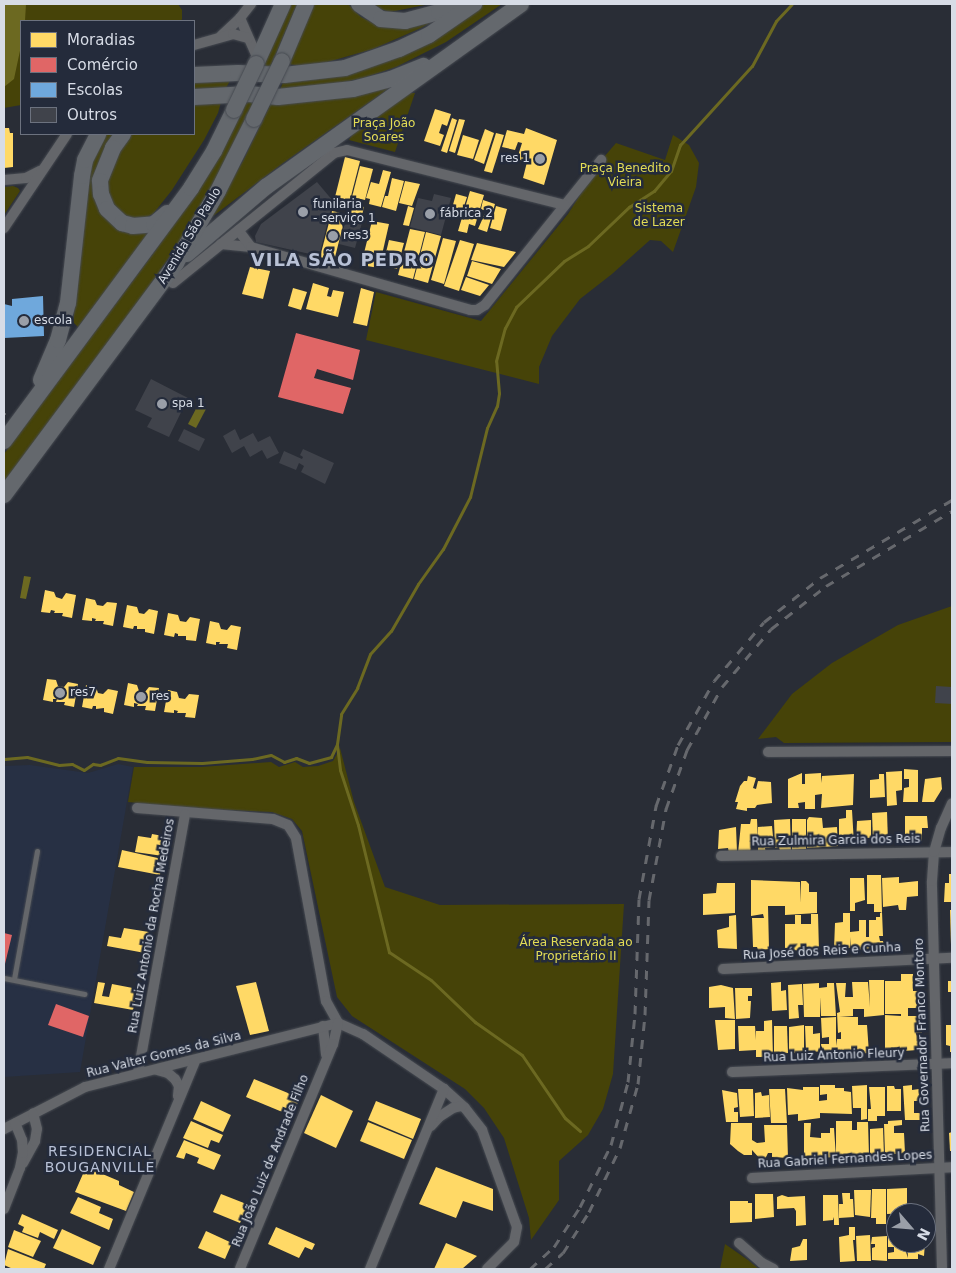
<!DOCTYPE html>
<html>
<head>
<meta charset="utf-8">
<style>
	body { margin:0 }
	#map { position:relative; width:956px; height:1273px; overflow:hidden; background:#292d36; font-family:"DejaVu Sans",sans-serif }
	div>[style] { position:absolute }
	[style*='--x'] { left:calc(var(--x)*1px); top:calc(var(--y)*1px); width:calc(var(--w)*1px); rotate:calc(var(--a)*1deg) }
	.built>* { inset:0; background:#273044 }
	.green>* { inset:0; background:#464308 }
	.water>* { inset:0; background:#6c6921 }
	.homes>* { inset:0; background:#ffd966 }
	.shops>* { inset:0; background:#e06666 }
	.schools>* { inset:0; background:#6fa8dc }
	.stream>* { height:3px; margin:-1.5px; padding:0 1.5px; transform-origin:1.5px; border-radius:1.5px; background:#6c6921 }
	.building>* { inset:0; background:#40434b }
	.path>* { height:2px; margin-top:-1px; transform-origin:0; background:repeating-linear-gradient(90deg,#606367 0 4px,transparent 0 8px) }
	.roads { filter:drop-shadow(0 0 1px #464a51) drop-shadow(0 0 1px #464a51) }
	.lane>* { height:5px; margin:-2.5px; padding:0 2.5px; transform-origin:2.5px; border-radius:2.5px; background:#64666a }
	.street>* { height:10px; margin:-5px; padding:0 5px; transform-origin:5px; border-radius:5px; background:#64666a }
	.primary>* { height:16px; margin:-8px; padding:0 8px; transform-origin:8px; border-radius:8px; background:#64686d }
	.rail>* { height:3px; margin-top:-1.5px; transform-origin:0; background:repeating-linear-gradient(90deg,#66686d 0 9px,transparent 0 18px) }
	.bridges { filter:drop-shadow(0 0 1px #464a51) drop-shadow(0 0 1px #464a51) }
	.primary-bridge>* { height:16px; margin:-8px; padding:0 8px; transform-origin:8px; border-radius:8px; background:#64686d }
	.dots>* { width:14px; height:14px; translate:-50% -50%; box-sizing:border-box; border:2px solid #242b3b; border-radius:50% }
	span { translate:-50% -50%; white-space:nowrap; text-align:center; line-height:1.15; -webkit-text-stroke:5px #242b3b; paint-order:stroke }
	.park-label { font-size:12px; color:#e3dc55 }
	.poi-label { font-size:12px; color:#d7dce6 }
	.right { translate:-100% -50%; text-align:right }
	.left { translate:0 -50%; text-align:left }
	.street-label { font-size:12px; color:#d7dce6 }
	.neighbourhood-label { font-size:14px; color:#b8c1d6; letter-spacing:1px }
	.district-label { font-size:18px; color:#b8c1d6; font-weight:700; letter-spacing:1px }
	.frame { position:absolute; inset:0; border:5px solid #d7dce6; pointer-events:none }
	.legend { position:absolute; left:20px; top:20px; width:175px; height:115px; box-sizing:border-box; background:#242b3b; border:1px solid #6c727f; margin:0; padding:6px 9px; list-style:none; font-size:15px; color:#d7dce6 }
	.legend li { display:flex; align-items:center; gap:10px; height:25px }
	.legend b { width:25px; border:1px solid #6c727f }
	.north { position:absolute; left:886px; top:1203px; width:50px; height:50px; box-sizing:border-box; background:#242b3b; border:1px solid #6c727f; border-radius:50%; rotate:117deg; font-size:14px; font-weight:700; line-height:20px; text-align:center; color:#d7dce6 }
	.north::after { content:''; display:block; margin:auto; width:18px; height:22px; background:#9a9fa8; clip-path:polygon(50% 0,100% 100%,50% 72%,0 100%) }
</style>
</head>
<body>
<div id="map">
	<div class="built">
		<div style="clip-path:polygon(118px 764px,133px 767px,80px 1072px,4px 1077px,4px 766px,30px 765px,88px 773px)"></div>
	</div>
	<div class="green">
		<div style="clip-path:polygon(4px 4px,178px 4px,182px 10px,182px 19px,181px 21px,21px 21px,21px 105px,4px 108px)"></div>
		<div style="clip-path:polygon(288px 4px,297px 4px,269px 70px,259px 71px)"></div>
		<div style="clip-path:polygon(313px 4px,348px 4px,361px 17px,375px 24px,455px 9px,421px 28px,373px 49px,324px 63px,303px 66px,287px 64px)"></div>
		<div style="clip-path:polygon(370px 4px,430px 4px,390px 12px,376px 8px)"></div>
		<div style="clip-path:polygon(484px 4px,502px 4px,446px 42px,396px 67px,363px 78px,326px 86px,279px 92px,284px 80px,333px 75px,469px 15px)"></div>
		<div style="clip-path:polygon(232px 77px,226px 88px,194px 91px,194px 80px)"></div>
		<div style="clip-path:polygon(405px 77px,283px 163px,208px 220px,243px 161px,272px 101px)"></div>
		<div style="clip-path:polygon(405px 93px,415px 93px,395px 152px,349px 140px,353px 133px)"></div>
		<div style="clip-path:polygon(246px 100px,254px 102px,212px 188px,176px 247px,144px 294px,4px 484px,4px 454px,155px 251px,192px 198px)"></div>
		<div style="clip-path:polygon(221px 102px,218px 113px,204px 140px,172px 190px,153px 214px,145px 218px,133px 219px,115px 211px,105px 188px,111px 164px,130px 134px,194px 134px,194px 103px)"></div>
		<div style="clip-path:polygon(105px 134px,117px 134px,97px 202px,150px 232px,78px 327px,73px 322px,91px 163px)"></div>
		<div style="clip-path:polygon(673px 135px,689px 145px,699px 163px,696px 187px,673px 252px,661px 241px,650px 240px,612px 274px,580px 299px,552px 336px,539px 367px,539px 384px,366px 340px,376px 292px,481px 321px,568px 214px,604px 157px,616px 143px,665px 160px)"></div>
		<div style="clip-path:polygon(13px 186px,18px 188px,20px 191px,4px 215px,4px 187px)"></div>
		<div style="clip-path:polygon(952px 606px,952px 742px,784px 743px,776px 737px,758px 739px,792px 694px,832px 663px,898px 625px)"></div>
		<div style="clip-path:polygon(340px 748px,354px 802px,385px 887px,440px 905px,624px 904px,613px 1074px,603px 1109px,588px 1135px,559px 1161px,559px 1200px,531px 1240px,529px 1218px,504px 1138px,484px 1108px,465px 1089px,352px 1016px,337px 997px,302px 831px,292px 819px,272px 812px,189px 808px,128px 802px,134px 767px,201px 767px,271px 762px,279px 767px,295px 762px,303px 767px,318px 766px,333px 761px)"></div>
		<div style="clip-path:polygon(725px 1244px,748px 1260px,759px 1269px,720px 1269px)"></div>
	</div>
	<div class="water">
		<div style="clip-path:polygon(4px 4px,26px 4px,25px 21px,21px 21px,21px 46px,14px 79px,4px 87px)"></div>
		<div style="clip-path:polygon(198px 405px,206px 409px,196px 428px,188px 424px)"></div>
		<div style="clip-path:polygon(24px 576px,31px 577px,26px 599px,20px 598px)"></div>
	</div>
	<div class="homes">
		<div style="clip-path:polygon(435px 109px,451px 114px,447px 126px,442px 124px,439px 133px,444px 135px,440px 146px,424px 141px)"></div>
		<div style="clip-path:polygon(452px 118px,457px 120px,447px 153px,441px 151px)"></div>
		<div style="clip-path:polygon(459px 119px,465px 120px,455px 153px,449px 151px)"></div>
		<div style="clip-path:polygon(4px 128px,9px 128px,10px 133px,13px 133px,13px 167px,4px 168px)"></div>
		<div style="clip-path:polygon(526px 128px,557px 140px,544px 185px,523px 178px,527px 162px,517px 159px,522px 143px,518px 142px,515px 150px,502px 147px,507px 130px,524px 134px)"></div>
		<div style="clip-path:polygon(485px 129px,494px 133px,484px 164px,474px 160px)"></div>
		<div style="clip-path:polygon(496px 133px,504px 135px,492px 173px,484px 171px)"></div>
		<div style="clip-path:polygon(463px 135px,479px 140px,473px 159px,457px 155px)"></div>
		<div style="clip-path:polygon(345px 157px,360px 161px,350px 200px,335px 197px)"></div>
		<div style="clip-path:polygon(360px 166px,373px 169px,365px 200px,352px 197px)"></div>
		<div style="clip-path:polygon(383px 170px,391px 172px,381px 207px,369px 204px,370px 199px,366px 198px,371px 182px,379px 184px)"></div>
		<div style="clip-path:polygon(392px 178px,404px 181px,396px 211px,382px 207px,385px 196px,388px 196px)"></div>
		<div style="clip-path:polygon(405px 181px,420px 184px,412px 206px,399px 203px)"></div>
		<div style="clip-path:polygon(470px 191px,484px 195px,475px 226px,469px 224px,467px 233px,458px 231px)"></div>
		<div style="clip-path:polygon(456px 194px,467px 197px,461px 215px,451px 212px)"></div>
		<div style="clip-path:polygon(483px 200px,495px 204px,487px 232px,478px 229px,486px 211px,481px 209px)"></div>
		<div style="clip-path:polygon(349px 203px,364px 207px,362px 215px,347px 212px)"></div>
		<div style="clip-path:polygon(408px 206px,414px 208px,409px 226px,403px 225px)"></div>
		<div style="clip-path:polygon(496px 206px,507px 209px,501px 231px,490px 228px)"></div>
		<div style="clip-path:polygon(332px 211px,346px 214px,334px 261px,320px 257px)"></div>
		<div style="clip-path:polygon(372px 221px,389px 224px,379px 268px,361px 265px)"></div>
		<div style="clip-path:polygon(410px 229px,425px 232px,413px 279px,398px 275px)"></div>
		<div style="clip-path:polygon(426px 232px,441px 236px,428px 283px,414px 279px)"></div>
		<div style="clip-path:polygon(443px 238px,456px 241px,444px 284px,431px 280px)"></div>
		<div style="clip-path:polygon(389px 240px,404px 243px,397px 269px,383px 265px)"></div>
		<div style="clip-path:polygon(460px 240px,474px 244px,459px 291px,444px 286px)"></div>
		<div style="clip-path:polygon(477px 243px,516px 252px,504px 267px,471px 260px)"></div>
		<div style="clip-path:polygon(472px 261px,501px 269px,492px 284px,467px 276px)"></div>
		<div style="clip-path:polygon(250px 267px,270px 271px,263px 299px,242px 294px)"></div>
		<div style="clip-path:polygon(466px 277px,489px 285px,480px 296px,461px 290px)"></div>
		<div style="clip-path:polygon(313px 283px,329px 288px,327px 296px,331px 297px,333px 290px,344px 292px,338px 317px,306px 309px)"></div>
		<div style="clip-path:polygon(293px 288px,307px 292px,301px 310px,288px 306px)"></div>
		<div style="clip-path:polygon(361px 288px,374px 292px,367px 326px,353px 323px)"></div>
		<div style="clip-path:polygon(45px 590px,54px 592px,56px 597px,62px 599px,66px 593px,76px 595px,72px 618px,62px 616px,63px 613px,54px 613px,55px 611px,51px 610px,50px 613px,41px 612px)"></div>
		<div style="clip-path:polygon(86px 598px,95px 600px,97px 605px,103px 606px,107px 602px,117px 603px,113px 626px,103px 624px,104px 621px,95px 621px,96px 619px,92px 618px,92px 621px,82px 620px)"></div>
		<div style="clip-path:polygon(127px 605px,137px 607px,139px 613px,144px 614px,149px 609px,158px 611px,154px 634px,145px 632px,145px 629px,137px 629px,137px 626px,134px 626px,133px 629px,123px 627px)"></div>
		<div style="clip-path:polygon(168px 613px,178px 615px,180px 621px,186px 622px,190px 617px,200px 619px,196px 641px,186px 640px,186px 636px,178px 636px,178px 634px,175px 633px,174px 637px,164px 635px)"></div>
		<div style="clip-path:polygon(210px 621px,219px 623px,221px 629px,227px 630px,231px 625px,241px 627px,237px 650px,227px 648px,228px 644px,219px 644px,220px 642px,216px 642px,216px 645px,206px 643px)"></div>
		<div style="clip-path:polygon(47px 679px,56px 680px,58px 686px,64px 687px,68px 682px,78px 684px,74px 707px,64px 705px,65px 702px,56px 702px,57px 699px,53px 699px,53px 702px,43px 700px)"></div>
		<div style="clip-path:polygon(128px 683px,137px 685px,139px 691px,145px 692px,149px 687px,159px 688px,155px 711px,145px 710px,146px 706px,137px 706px,138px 704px,134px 703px,134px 707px,124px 705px)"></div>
		<div style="clip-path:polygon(86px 685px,96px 687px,98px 693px,103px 694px,108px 689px,118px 691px,113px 714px,104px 712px,104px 708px,96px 709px,96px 706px,93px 706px,92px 709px,82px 707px)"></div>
		<div style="clip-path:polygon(168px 690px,177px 692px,179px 698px,185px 699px,189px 694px,199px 695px,195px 718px,185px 717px,186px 713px,177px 713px,178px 711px,174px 710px,174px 713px,164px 712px)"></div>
		<div style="clip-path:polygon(904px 769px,918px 770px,918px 802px,903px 802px,904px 788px,909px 787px,909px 779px,904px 779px)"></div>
		<div style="clip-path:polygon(902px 771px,902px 790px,896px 791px,897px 805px,887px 806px,886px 772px)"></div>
		<div style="clip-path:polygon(802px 773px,802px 784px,805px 784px,805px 774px,821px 773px,821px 783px,822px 776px,854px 774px,853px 805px,821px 808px,822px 794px,815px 795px,815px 809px,805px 809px,805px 802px,798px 803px,799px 808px,788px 808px,788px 779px)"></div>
		<div style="clip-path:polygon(879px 774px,884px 774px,885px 797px,870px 798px,870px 780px,879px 779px)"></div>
		<div style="clip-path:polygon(748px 776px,756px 778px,753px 788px,756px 789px,758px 781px,771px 782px,772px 803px,757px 805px,755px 808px,747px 808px,747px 811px,736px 809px,738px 802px,735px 802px,740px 786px,744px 781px,747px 781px)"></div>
		<div style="clip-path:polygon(941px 777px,942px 789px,934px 802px,922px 802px,925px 779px)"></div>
		<div style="clip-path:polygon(846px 810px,852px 810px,854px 844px,839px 845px,839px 819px,846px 818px)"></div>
		<div style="clip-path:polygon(887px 812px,888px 842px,873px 841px,872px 813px)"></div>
		<div style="clip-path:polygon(905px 816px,927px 816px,928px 828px,922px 828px,922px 841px,917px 842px,917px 844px,905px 844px)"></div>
		<div style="clip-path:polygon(809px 817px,822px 818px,823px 828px,837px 827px,838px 846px,807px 848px,807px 820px)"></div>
		<div style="clip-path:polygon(751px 819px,757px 819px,758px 842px,758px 827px,772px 826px,774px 847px,765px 848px,766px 854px,758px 853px,758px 847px,751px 846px,750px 853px,738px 853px,741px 824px,750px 824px)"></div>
		<div style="clip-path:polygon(790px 819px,791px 851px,780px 851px,779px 847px,775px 848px,774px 820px)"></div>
		<div style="clip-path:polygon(792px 819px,806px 819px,806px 849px,792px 850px)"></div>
		<div style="clip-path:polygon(871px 820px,871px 838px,866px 838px,865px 844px,856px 844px,857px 821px)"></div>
		<div style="clip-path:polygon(736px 827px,737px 852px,729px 853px,728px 848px,718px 849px,719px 830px)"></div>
		<div style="clip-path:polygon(152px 834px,163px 836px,162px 842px,166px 843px,163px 856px,135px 852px,138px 836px,151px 838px)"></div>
		<div style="clip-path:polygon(122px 850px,162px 859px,160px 875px,118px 867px)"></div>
		<div style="clip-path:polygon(949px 874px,952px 874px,952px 902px,944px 902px,945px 883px,949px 883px)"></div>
		<div style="clip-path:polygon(867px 875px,881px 875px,882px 912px,874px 912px,874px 904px,867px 904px)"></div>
		<div style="clip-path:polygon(899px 877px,899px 883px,918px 881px,918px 896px,907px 897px,906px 910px,899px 910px,898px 905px,883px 907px,882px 878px)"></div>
		<div style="clip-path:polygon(850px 878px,864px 878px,865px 900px,855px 903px,855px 911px,850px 911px)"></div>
		<div style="clip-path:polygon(751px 880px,800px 882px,800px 903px,801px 881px,806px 881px,809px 884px,809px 892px,817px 892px,817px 913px,785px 915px,785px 906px,768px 906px,769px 949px,758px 950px,757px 947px,753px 947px,752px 918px,764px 918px,763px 914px,751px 916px)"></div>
		<div style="clip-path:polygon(717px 883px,735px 883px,735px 913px,703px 915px,703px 894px,716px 893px)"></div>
		<div style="clip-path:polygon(950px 910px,952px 910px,952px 945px,951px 945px)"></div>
		<div style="clip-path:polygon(882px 912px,883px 936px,879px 936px,880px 941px,883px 941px,884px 946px,851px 951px,850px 937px,850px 948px,834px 949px,835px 923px,843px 922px,843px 913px,850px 913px,850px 932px,859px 931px,859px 920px,866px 920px,866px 937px,869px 937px,869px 920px,876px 920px,876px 917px,880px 917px,880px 913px)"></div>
		<div style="clip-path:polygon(811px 914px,818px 914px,819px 951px,785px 950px,785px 924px,795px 924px,795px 915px,801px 915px,801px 924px,811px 924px)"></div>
		<div style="clip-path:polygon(736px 915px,737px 949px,718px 948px,717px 930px,729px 927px,729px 916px)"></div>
		<div style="clip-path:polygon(124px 928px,149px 932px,145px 953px,107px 946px,109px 936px,121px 938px)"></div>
		<div style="clip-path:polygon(901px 974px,913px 974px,913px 991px,920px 991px,920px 1008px,908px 1008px,908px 1016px,918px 1016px,918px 1024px,922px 1024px,922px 1033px,918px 1033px,918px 1050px,888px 1052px,885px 1050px,885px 1015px,901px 1016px,901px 1014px,885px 1014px,885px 981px,901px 981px)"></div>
		<div style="clip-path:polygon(869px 980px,884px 980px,884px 1015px,864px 1017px,864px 1009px,853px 1009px,853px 1016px,839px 1017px,858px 1017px,858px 1025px,867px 1025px,869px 1053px,854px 1054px,854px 1050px,822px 1051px,821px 1044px,829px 1044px,829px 1037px,822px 1038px,821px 1018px,836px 1017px,836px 1046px,837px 1039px,841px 1039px,841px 1032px,838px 1033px,837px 1013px,840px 1012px,836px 983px,846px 983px,845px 997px,853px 997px,852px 982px,868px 982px,870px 1007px)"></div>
		<div style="clip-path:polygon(948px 981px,952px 981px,952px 992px,948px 992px)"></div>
		<div style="clip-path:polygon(98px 982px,105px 983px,102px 996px,109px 997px,112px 984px,138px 989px,133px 1010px,94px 1003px)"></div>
		<div style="clip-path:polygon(256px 982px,269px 1031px,250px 1035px,236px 986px)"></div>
		<div style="clip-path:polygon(781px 982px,781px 991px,786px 990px,787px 1010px,772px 1011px,771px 983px)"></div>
		<div style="clip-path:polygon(819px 983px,819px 988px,827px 987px,827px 983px,834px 983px,836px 1016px,821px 1016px,820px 997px,820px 1017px,804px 1017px,803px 984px)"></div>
		<div style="clip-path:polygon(802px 984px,803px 1005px,798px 1005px,799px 1018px,789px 1019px,788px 985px)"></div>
		<div style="clip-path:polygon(721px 985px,733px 988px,735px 1019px,725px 1018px,725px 1007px,709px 1008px,709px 987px)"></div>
		<div style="clip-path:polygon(735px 988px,752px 988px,752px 996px,748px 996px,748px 1001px,751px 1001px,750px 1018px,736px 1019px)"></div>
		<div style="clip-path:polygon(715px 1020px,735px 1020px,735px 1049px,718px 1050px)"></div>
		<div style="clip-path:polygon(772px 1020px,773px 1057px,756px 1057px,756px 1050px,739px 1051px,738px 1026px,755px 1026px,756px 1040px,756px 1031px,764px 1031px,764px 1021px)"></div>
		<div style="clip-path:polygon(804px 1025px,804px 1055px,789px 1052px,789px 1027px)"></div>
		<div style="clip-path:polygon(946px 1025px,952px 1025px,952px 1052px,950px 1052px,950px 1046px,946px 1045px)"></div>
		<div style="clip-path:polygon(774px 1026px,787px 1026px,788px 1053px,774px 1054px)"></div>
		<div style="clip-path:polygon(805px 1026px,813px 1026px,813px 1034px,820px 1033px,820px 1052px,806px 1051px)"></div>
		<div style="clip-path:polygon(254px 1079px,300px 1098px,292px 1116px,246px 1097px)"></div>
		<div style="clip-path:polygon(820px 1085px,835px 1085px,835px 1088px,844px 1088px,844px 1091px,851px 1092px,852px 1114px,820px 1113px,820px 1118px,798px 1121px,798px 1114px,788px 1115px,787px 1088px,803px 1090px,803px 1087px,819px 1087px,819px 1101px,827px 1100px,827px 1094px,820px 1095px)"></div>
		<div style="clip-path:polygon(867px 1085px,867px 1119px,861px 1120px,861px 1108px,853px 1108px,852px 1086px)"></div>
		<div style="clip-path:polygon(912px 1085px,912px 1090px,919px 1089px,920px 1101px,914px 1101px,914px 1113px,920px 1113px,921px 1120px,905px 1120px,903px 1086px)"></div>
		<div style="clip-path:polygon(887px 1086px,894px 1086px,895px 1089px,901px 1089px,901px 1111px,887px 1111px)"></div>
		<div style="clip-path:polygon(869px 1087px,885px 1087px,885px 1116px,877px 1116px,877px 1121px,868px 1121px,868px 1109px,871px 1109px)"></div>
		<div style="clip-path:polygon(738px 1089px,753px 1089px,754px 1116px,740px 1117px)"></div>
		<div style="clip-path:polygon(769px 1089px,785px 1089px,787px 1123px,771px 1123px)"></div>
		<div style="clip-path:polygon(722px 1090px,737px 1093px,738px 1107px,734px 1108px,734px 1112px,738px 1112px,738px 1122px,726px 1122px)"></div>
		<div style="clip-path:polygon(761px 1092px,762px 1096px,769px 1095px,770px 1117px,755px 1118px,755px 1093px)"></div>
		<div style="clip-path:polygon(321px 1095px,353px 1111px,336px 1148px,304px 1133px)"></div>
		<div style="clip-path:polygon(201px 1101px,231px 1115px,223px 1132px,193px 1119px)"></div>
		<div style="clip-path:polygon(376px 1101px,421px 1119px,413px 1139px,368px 1120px)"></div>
		<div style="clip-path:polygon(902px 1120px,902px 1125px,894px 1126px,894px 1133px,904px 1133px,905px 1153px,885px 1155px,884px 1124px,888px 1124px,888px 1121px)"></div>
		<div style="clip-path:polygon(191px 1121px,223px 1135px,219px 1143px,211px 1140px,208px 1148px,183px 1138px)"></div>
		<div style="clip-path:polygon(836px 1121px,852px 1121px,852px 1130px,857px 1130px,857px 1122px,868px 1122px,869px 1155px,836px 1156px)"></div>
		<div style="clip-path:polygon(368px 1122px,412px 1140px,404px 1159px,360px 1141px)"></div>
		<div style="clip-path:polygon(731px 1123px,752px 1123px,752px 1140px,757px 1143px,765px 1142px,764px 1125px,787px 1125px,788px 1158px,772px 1157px,772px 1153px,768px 1153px,765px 1159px,761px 1160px,752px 1150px,752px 1155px,744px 1155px,738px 1151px,730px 1144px)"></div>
		<div style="clip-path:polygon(804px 1123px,811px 1123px,810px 1137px,821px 1138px,821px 1133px,830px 1133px,830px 1128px,834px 1128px,836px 1157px,804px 1159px)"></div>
		<div style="clip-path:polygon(883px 1128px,884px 1156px,870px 1156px,870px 1129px)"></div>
		<div style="clip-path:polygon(952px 1132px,952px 1151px,950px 1151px,949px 1133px)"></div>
		<div style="clip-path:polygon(184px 1140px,221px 1155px,214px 1170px,197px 1163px,199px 1158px,186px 1153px,184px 1159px,176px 1157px)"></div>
		<div style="clip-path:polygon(86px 1167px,119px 1181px,119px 1185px,134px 1192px,126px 1211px,75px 1192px)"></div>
		<div style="clip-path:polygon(436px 1167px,493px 1189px,493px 1211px,463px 1201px,456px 1218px,419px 1204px)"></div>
		<div style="clip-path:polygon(907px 1188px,907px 1213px,887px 1214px,887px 1189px)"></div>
		<div style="clip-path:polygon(872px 1189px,886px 1189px,886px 1224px,876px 1224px,876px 1218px,871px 1218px)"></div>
		<div style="clip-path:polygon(854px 1190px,871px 1190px,870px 1217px,855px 1215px)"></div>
		<div style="clip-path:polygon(842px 1193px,850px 1193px,850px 1199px,853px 1199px,854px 1217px,839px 1218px,839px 1204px,843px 1204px)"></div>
		<div style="clip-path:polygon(221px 1194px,249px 1205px,240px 1223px,213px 1212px)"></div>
		<div style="clip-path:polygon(755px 1194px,773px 1194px,774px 1217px,755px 1219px)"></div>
		<div style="clip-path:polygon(782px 1195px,788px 1197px,805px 1196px,806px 1225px,796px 1226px,796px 1211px,794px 1208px,777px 1209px,777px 1197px)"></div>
		<div style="clip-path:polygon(823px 1195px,838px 1195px,839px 1225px,834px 1225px,834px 1217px,833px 1220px,823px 1221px)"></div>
		<div style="clip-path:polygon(78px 1197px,101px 1207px,99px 1213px,113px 1219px,109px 1230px,70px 1213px)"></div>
		<div style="clip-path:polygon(730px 1201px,748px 1201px,748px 1203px,752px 1203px,752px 1222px,730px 1223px)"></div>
		<div style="clip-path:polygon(22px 1214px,58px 1230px,54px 1239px,40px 1232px,38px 1238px,22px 1232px,24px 1227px,18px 1224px)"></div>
		<div style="clip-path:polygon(888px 1225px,896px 1225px,896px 1243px,903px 1243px,908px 1258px,907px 1243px,925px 1243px,924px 1256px,918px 1254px,918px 1259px,888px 1259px,888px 1253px,894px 1252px,894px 1247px,888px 1247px)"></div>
		<div style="clip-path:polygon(276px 1227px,315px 1244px,312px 1250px,305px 1247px,299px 1258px,268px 1244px)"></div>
		<div style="clip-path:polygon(849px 1227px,855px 1227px,855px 1240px,853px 1240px,855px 1261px,840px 1262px,839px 1237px,849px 1235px)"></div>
		<div style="clip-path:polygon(62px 1229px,101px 1247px,93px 1265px,53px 1248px)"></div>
		<div style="clip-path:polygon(14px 1230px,41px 1241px,33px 1257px,8px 1247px)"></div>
		<div style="clip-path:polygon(206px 1231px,232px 1243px,225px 1259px,198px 1248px)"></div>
		<div style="clip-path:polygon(870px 1235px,871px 1261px,857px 1261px,856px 1236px)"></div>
		<div style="clip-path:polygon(887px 1236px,887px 1261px,872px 1260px,872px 1248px,875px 1247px,875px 1244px,871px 1244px,872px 1237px)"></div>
		<div style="clip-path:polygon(803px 1239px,807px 1239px,807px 1260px,790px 1261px,792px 1248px,800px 1246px)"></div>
		<div style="clip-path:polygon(446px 1243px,477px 1256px,462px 1269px,434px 1269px)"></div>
		<div style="clip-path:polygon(8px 1249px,46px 1264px,44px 1269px,13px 1269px,4px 1265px)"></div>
	</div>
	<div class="shops">
		<div style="clip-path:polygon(296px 333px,360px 350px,353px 380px,317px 369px,314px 378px,351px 388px,343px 414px,278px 397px)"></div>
		<div style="clip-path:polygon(4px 933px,12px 935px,4px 968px)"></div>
		<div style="clip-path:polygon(56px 1004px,89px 1016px,83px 1037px,48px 1025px)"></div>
	</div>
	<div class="schools">
		<div style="clip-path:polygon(43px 296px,44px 336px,4px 338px,4px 304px,12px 306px,12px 299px)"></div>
	</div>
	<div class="stream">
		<div style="--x:337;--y:745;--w:25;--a:83"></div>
		<div style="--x:340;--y:770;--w:58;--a:71.9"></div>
		<div style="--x:358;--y:825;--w:131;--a:76.3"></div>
		<div style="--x:389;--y:952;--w:50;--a:33.7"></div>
		<div style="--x:431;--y:980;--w:61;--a:43.7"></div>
		<div style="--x:475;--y:1022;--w:57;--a:35.1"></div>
		<div style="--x:522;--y:1055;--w:76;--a:55.7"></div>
		<div style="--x:565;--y:1118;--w:20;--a:41"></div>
		<div style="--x:4;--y:759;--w:23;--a:-5"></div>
		<div style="--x:27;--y:757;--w:33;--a:14"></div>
		<div style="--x:59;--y:765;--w:13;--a:-4"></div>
		<div style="--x:72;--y:764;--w:13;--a:27"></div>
		<div style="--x:84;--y:770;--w:11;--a:-34"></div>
		<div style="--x:93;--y:764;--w:7;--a:8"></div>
		<div style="--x:100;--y:765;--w:19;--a:-21"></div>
		<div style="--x:118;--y:758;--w:29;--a:8"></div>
		<div style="--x:147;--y:762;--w:55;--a:1"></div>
		<div style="--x:202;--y:763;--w:50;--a:-4.6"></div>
		<div style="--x:252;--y:759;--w:19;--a:-12"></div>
		<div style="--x:271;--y:755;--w:15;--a:28"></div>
		<div style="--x:284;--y:762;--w:13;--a:-18"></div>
		<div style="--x:296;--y:758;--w:14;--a:21"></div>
		<div style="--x:309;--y:763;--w:23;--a:-15"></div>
		<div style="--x:331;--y:757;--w:14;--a:-65"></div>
		<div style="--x:337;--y:744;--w:30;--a:-82"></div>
		<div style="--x:341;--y:714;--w:31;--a:-58"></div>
		<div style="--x:357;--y:688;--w:36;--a:-69"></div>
		<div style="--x:370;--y:654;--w:31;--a:-48"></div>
		<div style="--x:391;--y:631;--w:54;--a:-60.1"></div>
		<div style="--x:418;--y:584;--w:43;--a:-54.5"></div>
		<div style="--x:443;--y:549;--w:59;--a:-62.6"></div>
		<div style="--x:470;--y:497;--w:71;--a:-76.2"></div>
		<div style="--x:487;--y:428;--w:24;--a:-66"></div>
		<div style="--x:497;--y:406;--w:13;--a:-81"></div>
		<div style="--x:499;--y:393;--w:32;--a:-95"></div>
		<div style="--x:496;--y:361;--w:34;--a:-75"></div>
		<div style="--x:505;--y:328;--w:24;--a:-62"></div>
		<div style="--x:516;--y:307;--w:66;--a:-43.8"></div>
		<div style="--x:564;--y:261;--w:28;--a:-32"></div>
		<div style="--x:588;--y:246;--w:57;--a:-43.6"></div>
		<div style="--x:629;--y:207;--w:30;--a:-33"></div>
		<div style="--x:654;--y:191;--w:26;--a:-50"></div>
		<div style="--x:671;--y:171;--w:28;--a:-71"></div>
		<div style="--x:680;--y:145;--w:107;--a:-47.7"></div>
		<div style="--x:752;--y:66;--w:51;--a:-61.9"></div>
		<div style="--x:776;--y:21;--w:23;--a:-47"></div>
	</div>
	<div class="building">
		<div style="clip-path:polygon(317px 182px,333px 201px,319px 256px,256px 242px,255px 236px,261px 224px)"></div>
		<div style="clip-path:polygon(434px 194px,451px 198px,441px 235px,410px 227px,418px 198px,432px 201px)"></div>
		<div style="clip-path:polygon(347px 215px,363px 219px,355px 248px,339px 244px)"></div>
		<div style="clip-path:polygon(151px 379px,188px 398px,169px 437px,147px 427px,152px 418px,135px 410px)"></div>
		<div style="clip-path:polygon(184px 429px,205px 439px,199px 451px,178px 441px)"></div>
		<div style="clip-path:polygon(235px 429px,240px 440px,253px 433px,258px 442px,270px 436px,279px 453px,267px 459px,262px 450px,250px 457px,244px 446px,232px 453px,223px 436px)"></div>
		<div style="clip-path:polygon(303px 449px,334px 463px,325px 484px,301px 472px,304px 466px,299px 463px,296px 470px,279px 463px,284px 451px,302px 459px,303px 457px,300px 455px)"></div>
		<div style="clip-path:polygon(936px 686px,952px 687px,952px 704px,935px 703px)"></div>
	</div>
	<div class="path">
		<div style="--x:4;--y:414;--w:2;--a:0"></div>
	</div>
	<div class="roads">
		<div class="lane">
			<div style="--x:4;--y:978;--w:82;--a:11.3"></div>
			<div style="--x:14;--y:979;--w:130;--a:-79.8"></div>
		</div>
		<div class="street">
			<div style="--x:240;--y:18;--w:45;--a:66.3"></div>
			<div style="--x:221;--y:36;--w:26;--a:-43"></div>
			<div style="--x:240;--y:18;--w:18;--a:-52"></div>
			<div style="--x:194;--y:45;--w:41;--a:-15.8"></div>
			<div style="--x:233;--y:34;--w:16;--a:15"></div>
			<div style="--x:4;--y:180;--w:22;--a:-5"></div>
			<div style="--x:26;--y:178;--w:16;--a:-27"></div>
			<div style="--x:4;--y:228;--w:113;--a:-56.2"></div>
			<div style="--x:221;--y:244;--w:30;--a:6"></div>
			<div style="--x:251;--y:247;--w:21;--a:-127"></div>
			<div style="--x:251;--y:247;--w:228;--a:16"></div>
			<div style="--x:470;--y:310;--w:7;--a:0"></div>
			<div style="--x:477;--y:310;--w:9;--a:-32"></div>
			<div style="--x:485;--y:305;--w:186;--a:-51.3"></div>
			<div style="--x:173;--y:283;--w:207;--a:-38.9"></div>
			<div style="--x:334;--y:153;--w:13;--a:-13"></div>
			<div style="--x:347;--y:150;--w:224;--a:14.2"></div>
			<div style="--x:768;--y:752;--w:184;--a:-0.3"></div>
			<div style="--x:137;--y:808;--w:136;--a:4.6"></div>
			<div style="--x:273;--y:819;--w:16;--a:22"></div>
			<div style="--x:288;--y:825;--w:15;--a:58"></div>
			<div style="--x:296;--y:838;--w:166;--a:79.6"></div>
			<div style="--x:326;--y:1001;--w:25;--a:61"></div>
			<div style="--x:338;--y:1023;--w:27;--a:24"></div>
			<div style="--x:363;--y:1034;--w:98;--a:34.2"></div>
			<div style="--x:444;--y:1089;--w:28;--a:42"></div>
			<div style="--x:465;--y:1108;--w:28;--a:52"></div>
			<div style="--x:482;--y:1130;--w:103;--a:70.2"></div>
			<div style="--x:517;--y:1227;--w:15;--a:101"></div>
			<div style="--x:514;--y:1242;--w:38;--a:135"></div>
			<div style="--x:721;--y:856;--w:231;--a:-1"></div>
			<div style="--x:723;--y:969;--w:229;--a:-2.8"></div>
			<div style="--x:323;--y:1026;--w:29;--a:84"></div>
			<div style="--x:157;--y:1070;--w:11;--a:15"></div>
			<div style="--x:168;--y:1073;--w:9;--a:41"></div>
			<div style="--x:175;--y:1079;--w:8;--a:60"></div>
			<div style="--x:179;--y:1086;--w:10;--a:96"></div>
			<div style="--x:732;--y:1072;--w:220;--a:-2.3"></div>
			<div style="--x:138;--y:1073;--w:263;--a:-79.7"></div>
			<div style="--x:431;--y:1126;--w:12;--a:-48"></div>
			<div style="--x:439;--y:1117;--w:17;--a:-33"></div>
			<div style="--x:453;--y:1108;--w:9;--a:-13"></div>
			<div style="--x:4;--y:1129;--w:91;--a:-27.4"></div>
			<div style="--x:85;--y:1087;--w:261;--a:-14.2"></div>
			<div style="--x:338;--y:1023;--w:22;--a:103"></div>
			<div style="--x:333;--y:1044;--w:243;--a:112.5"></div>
			<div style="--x:23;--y:1163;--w:25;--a:-61"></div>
			<div style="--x:35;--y:1141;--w:12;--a:-81"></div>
			<div style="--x:37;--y:1129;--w:16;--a:-104"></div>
			<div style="--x:752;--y:1178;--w:200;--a:-3.1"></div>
			<div style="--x:4;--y:1209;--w:44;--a:-68.7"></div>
			<div style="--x:20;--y:1168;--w:15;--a:-79"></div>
			<div style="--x:23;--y:1153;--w:13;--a:-94"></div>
			<div style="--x:22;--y:1140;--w:18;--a:-112"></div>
			<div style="--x:739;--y:1243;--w:30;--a:41"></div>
			<div style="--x:762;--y:1263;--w:13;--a:27"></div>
			<div style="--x:109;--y:1269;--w:225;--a:-67.5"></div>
			<div style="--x:370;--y:1269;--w:195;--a:-67.7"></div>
			<div style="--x:942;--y:1269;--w:388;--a:-91.5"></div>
			<div style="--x:932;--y:881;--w:29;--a:-86"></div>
			<div style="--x:934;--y:852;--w:25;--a:-74"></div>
			<div style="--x:941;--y:828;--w:27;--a:-66"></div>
		</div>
		<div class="primary">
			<div style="--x:359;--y:4;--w:27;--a:34"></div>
			<div style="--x:381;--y:19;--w:24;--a:5"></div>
			<div style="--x:405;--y:21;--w:35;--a:-15"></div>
			<div style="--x:439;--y:12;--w:20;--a:-24"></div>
			<div style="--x:282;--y:61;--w:62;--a:-67.2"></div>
			<div style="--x:256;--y:64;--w:66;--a:-65.8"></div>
			<div style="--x:194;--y:75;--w:44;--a:-2.6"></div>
			<div style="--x:238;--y:73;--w:46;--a:2.5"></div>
			<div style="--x:284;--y:75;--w:61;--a:-6.5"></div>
			<div style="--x:345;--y:68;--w:57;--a:-19.4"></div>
			<div style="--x:399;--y:49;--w:33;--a:-25"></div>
			<div style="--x:429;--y:35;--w:55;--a:-34.6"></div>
			<div style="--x:194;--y:97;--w:55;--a:-3.1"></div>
			<div style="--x:249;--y:94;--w:29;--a:6"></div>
			<div style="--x:278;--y:97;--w:75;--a:-6.1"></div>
			<div style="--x:353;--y:89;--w:39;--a:-15"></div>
			<div style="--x:391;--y:79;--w:35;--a:-22"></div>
			<div style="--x:123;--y:134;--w:17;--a:126"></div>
			<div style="--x:113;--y:148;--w:35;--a:112"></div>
			<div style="--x:100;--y:181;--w:13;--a:86"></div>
			<div style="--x:101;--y:194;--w:16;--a:68"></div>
			<div style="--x:107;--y:209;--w:21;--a:43"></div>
			<div style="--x:122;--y:223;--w:11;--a:15"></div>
			<div style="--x:133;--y:226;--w:21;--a:-5"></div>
			<div style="--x:154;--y:224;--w:17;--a:-40"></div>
			<div style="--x:187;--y:254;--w:105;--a:-40.4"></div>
			<div style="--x:267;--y:186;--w:312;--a:-35.6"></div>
			<div style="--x:41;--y:380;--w:43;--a:-67"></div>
			<div style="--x:58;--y:340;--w:38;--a:-75"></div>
			<div style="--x:68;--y:303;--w:128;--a:-83.7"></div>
			<div style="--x:82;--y:176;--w:16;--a:-79"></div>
			<div style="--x:85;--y:160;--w:29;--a:-63"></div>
			<div style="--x:4;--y:441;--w:315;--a:-53.5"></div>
			<div style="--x:191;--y:188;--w:44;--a:-58.1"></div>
			<div style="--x:214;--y:151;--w:46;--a:-64"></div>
			<div style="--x:4;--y:495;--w:289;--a:-53.4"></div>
			<div style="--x:176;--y:263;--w:83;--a:-59.7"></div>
			<div style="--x:218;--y:191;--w:80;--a:-63.4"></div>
		</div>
	</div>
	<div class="rail">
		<div style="--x:530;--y:1269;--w:33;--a:-43"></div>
		<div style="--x:554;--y:1247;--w:48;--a:-57"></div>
		<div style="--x:580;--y:1207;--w:69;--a:-63.4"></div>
		<div style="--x:611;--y:1145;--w:65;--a:-74.9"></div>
		<div style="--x:628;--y:1082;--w:68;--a:-84.1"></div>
		<div style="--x:635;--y:1014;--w:115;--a:-88"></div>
		<div style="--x:639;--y:899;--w:95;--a:-79.6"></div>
		<div style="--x:656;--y:806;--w:65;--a:-70.2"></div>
		<div style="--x:678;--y:745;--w:73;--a:-60.6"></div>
		<div style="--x:714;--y:681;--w:77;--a:-49.7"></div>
		<div style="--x:764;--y:622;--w:71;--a:-38.2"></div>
		<div style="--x:820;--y:578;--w:153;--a:-30.6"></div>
		<div style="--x:545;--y:1269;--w:24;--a:-42"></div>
		<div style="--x:563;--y:1253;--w:49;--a:-57.6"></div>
		<div style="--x:589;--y:1212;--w:71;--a:-64.2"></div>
		<div style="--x:620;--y:1148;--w:66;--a:-74.3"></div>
		<div style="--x:638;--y:1084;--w:69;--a:-84.2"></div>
		<div style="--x:645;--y:1015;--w:115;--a:-88"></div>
		<div style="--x:649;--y:900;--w:93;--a:-79.4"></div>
		<div style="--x:666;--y:809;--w:63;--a:-70.4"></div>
		<div style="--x:687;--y:750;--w:72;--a:-60.9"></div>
		<div style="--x:722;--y:687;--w:76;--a:-49.8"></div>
		<div style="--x:771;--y:629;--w:70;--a:-38"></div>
		<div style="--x:826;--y:586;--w:147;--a:-30.8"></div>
	</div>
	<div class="bridges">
		<div class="primary-bridge">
			<div style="--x:234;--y:110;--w:51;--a:-64.4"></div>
			<div style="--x:254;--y:119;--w:64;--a:-64.2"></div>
		</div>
	</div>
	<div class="dots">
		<div style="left:540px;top:159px;background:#9a9fa8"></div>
		<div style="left:303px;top:212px;background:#9a9fa8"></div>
		<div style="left:430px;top:214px;background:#9a9fa8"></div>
		<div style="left:333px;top:236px;background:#9a9fa8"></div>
		<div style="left:24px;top:321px;background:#9a9fa8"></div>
		<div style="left:162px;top:404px;background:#9a9fa8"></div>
		<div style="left:60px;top:693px;background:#9a9fa8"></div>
		<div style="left:141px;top:697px;background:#9a9fa8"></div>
	</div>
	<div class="park-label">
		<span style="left:384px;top:131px">Praça João<br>Soares</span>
		<span style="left:625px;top:176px">Praça Benedito<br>Vieira</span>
		<span style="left:659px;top:216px">Sistema<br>de Lazer</span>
		<span style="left:576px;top:950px">Área Reservada ao<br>Proprietário II</span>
	</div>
	<div class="poi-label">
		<span class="right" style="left:530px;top:159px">res 1</span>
		<span class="left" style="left:313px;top:212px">funilaria<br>- serviço 1</span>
		<span class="left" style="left:440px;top:214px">fábrica 2</span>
		<span class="left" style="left:343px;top:236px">res3</span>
		<span class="left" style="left:34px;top:321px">escola</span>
		<span class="left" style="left:172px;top:404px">spa 1</span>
		<span class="left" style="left:70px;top:693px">res7</span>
		<span class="left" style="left:151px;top:697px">res</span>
	</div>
	<div class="street-label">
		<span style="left:190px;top:236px;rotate:-59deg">Avenida São Paulo</span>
		<span style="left:836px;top:841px;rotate:-1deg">Rua Zulmira Garcia dos Reis</span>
		<span style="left:152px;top:926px;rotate:-80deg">Rua Luiz Antonio da Rocha Medeiros</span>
		<span style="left:822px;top:952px;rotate:-3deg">Rua José dos Reis e Cunha</span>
		<span style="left:923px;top:1035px;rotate:-92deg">Rua Governador Franco Montoro</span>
		<span style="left:164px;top:1055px;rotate:-14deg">Rua Valter Gomes da Silva</span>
		<span style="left:834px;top:1056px;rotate:-2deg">Rua Luiz Antonio Fleury</span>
		<span style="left:845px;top:1160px;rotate:-3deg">Rua Gabriel Fernandes Lopes</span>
		<span style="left:271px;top:1161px;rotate:-68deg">Rua João Luiz de Andrade Filho</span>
	</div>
	<div class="neighbourhood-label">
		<span style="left:100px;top:1159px">RESIDENCIAL<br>BOUGANVILLE</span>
	</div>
	<div class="district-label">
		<span style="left:343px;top:260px">VILA SÃO PEDRO</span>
	</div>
	<div class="frame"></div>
	<ul class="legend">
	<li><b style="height:14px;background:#ffd966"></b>Moradias</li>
	<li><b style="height:14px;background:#e06666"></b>Comércio</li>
	<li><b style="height:14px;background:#6fa8dc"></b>Escolas</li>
	<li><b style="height:14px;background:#40434b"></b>Outros</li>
	</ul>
	<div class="north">N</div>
</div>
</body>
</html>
